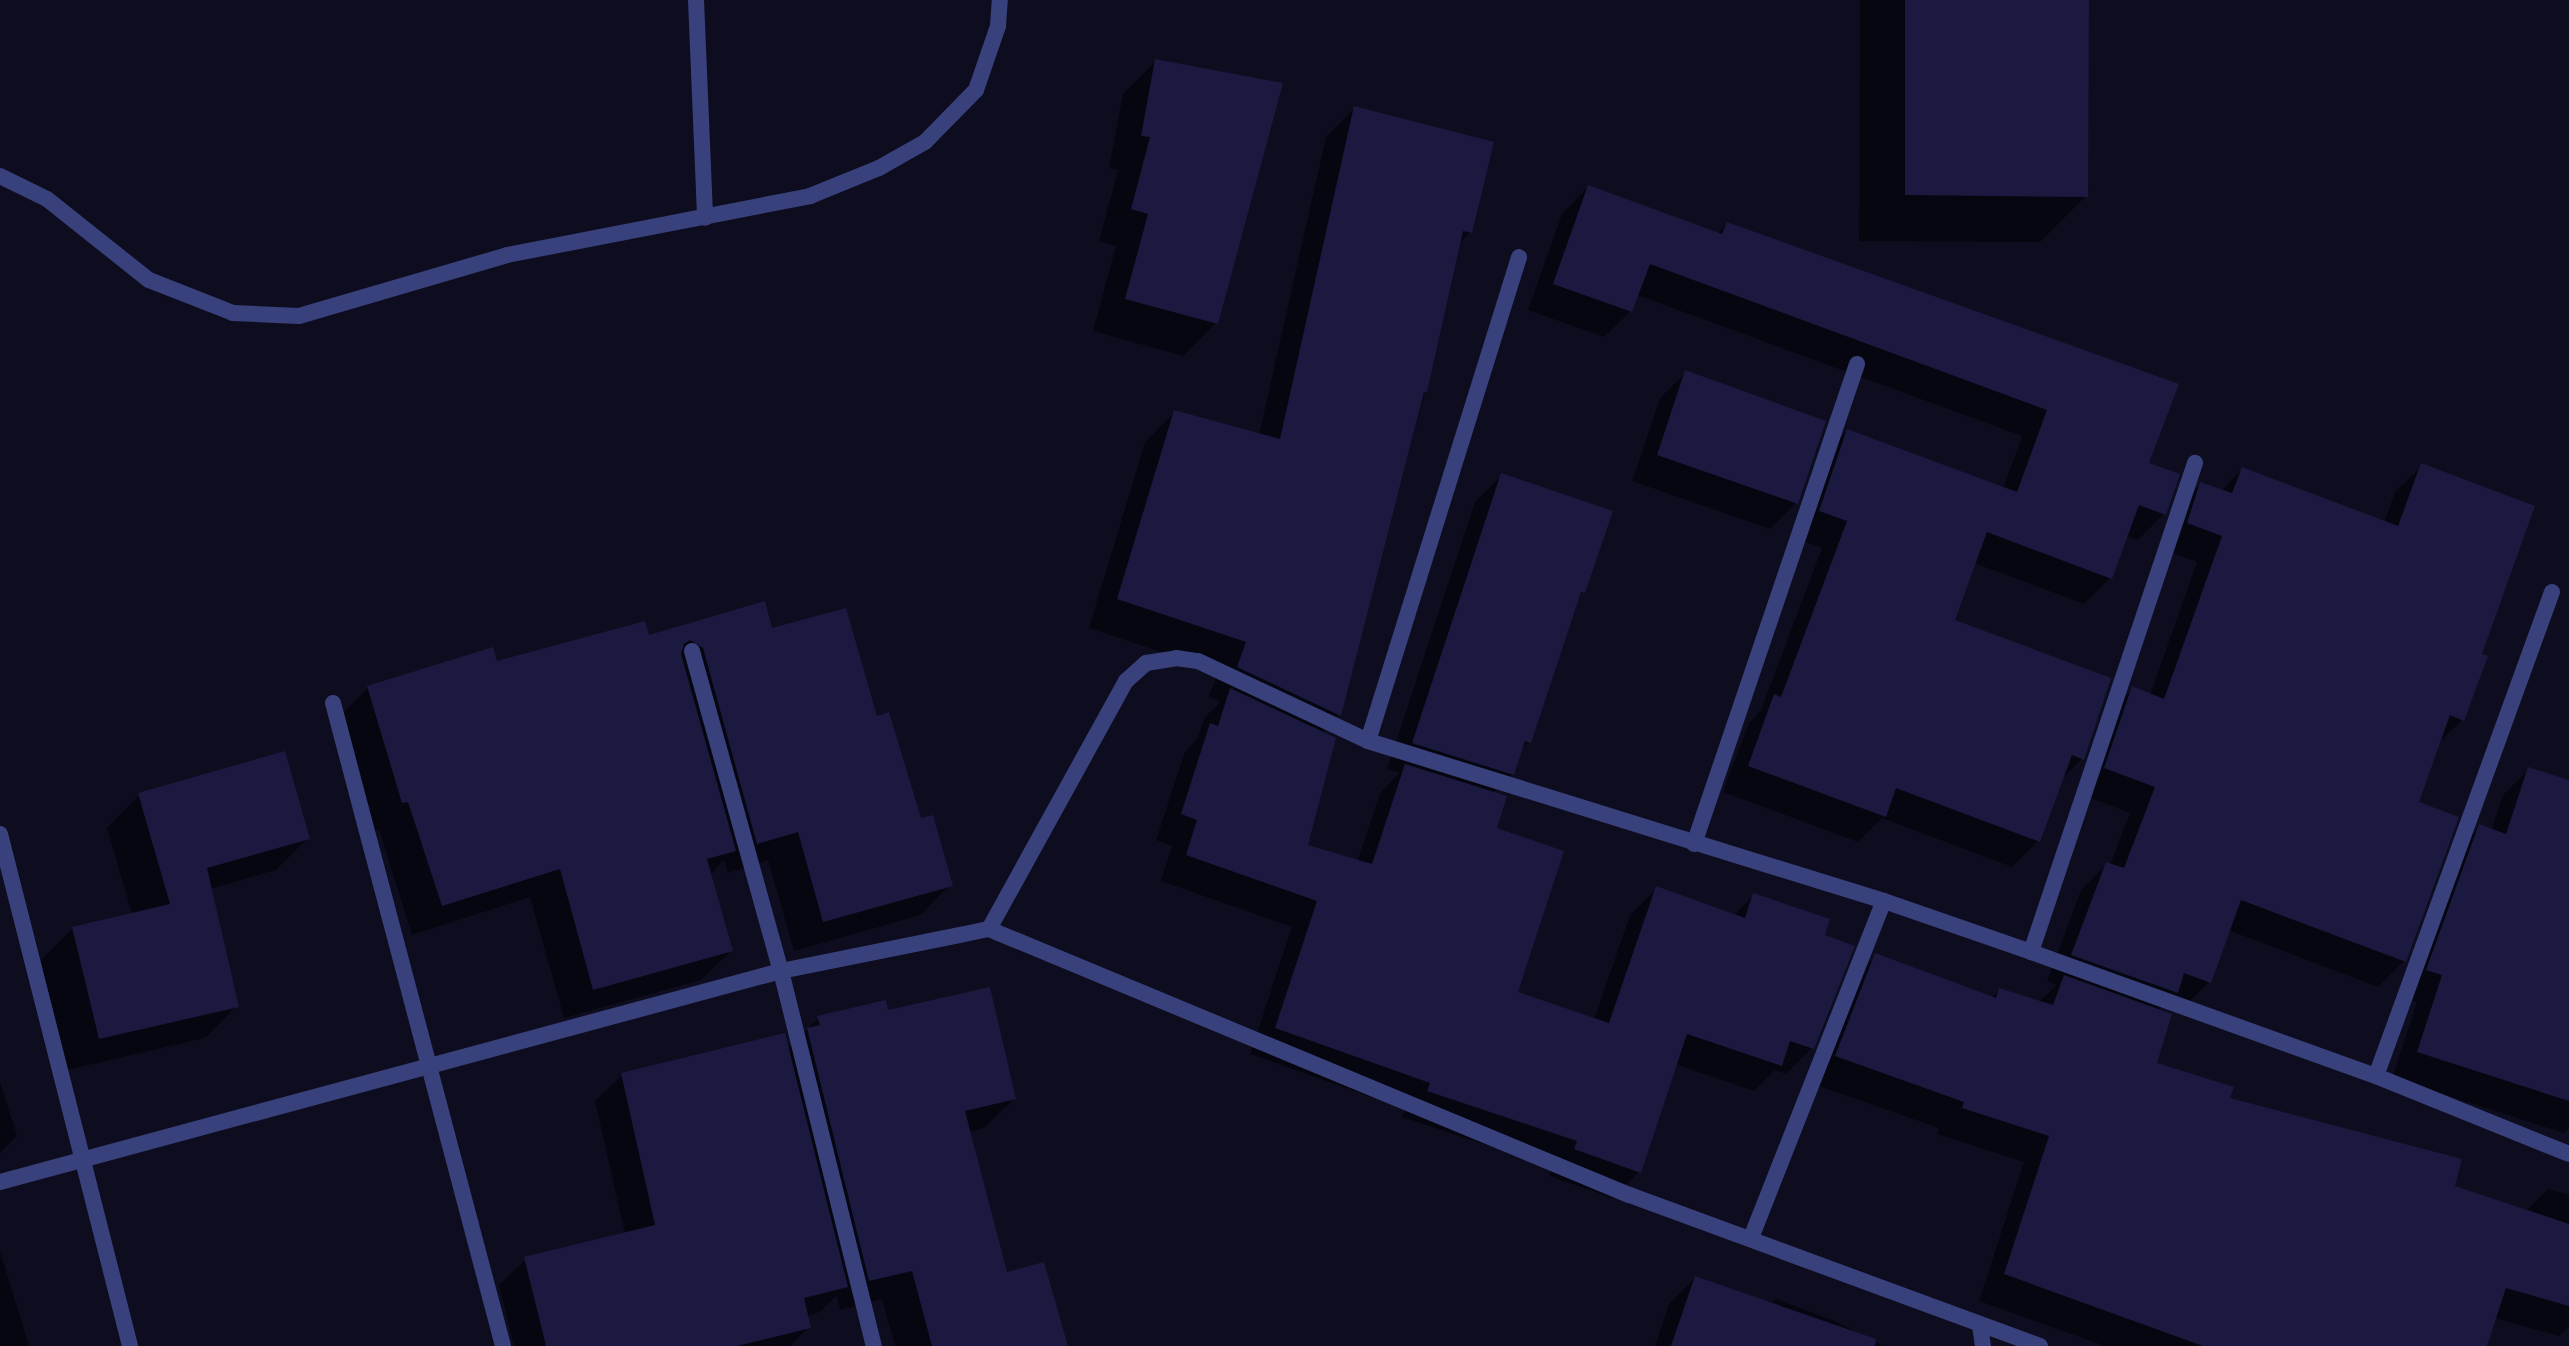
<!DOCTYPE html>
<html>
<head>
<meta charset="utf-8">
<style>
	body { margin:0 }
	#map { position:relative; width:2569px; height:1346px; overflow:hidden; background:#0d0d1f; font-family:"Golos Text",sans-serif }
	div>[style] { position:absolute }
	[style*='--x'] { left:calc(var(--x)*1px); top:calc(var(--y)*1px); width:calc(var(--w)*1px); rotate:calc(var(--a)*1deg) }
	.shadow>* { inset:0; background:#0007 }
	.building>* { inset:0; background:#1b193f }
	.service>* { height:16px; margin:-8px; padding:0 8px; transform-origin:8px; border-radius:8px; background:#39417c }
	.minor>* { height:16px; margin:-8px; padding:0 8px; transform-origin:8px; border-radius:8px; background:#39417c }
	span { translate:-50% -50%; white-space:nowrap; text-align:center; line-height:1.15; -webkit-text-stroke:6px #0d0d1f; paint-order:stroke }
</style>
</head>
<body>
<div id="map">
	<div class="shadow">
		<div style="clip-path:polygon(1860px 0,2087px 0,2086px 196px,2040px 242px,1859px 241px)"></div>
		<div style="clip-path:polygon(1156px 61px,1281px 85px,1216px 323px,1183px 356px,1093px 331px,1116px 246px,1099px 241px,1118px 170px,1109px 168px,1123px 94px)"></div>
		<div style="clip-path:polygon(1355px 108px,1471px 232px,1458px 245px,1425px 391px,1339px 715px,1321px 733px,1306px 847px,1357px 862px,1380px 793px,1399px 773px,1387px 769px,1475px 502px,1501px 476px,1583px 592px,1576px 599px,1529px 742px,1520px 751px,1512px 774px,1493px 793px,1515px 993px,1594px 1020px,1630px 915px,1656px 889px,1733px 916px,1754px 895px,1823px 936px,1812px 1048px,1786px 1074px,1775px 1070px,1754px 1091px,1675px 1064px,1639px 1172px,1613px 1198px,1549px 1176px,1552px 1167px,1402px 1117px,1405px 1109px,1250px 1054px,1292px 927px,1161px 881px,1172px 846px,1156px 840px,1185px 752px,1197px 739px,1205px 717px,1220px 702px,1209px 697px,1218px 671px,1089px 628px,1145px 442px,1174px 413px,1259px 435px,1326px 137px)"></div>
		<div style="clip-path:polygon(1588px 187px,1717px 234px,1727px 224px,2146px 464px,2164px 514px,2138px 540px,2126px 536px,2110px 578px,2084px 604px,1974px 563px,1953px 621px,2082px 759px,2061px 780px,2038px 841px,2012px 867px,1882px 818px,1858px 842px,1723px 792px,1749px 723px,1761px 710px,1822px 548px,1794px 538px,1821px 457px,1847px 431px,2003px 489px,2022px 436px,1637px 295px,1631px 311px,1604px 337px,1528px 310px,1562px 214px)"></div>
		<div style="clip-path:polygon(1686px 372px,1796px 503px,1770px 529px,1632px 481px,1660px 398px)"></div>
		<div style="clip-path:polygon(2422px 466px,2479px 655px,2462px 720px,2437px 745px,2416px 803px,2404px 961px,2378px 987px,2228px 930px,2209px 982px,2183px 1008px,2167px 1002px,2157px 1011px,2155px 1065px,2228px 1099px,2452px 1188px,2525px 1212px,2548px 1189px,2569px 1195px,2569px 1327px,2559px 1336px,2494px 1318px,2485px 1346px,2105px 1346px,1979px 1301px,2024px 1162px,1937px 1134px,1939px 1128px,1810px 1083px,1849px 982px,1876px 956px,1991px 998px,2000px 990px,2039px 1002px,2057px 985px,2047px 981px,2081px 890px,2107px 864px,2110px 865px,2130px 813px,2080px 794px,2106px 715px,2132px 689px,2150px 695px,2197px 562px,2162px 549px,2175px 510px,2201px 484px,2221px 491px,2242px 469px,2384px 523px,2395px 492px)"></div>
		<div style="clip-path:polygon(771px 631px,876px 718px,950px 885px,921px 915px,794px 951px,768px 860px,728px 873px,724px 860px,710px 875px,731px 951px,701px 980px,564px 1018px,530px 897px,412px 935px,379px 830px,372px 832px,338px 718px,368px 688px,648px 637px)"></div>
		<div style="clip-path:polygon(2529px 769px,2569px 783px,2569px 1128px,2564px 1133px,2392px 1078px,2417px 1002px,2402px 996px,2454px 853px,2480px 827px,2491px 831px,2503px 795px)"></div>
		<div style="clip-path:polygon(139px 795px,308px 838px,276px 870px,210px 889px,237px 1006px,205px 1038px,67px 1070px,40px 961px,73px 928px,132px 914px,107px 828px)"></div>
		<div style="clip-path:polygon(887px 1012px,1014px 1099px,984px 1128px,968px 1132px,1006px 1275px,1066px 1346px,895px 1346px,882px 1299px,840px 1310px,837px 1295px,820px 1312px,806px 1316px,809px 1327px,790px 1346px,514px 1346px,499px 1285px,526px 1259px,625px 1234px,595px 1101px,622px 1075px,787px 1049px,818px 1018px)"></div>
		<div style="clip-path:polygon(0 1081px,17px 1136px,0 1153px)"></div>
		<div style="clip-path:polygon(0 1251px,29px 1346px,0 1346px)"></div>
		<div style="clip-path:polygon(1695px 1278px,1770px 1304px,1776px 1299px,1835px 1321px,1883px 1346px,1655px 1346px,1669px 1304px)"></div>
	</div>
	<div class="building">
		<div style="clip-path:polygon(1905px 0,2089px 0,2088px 197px,1905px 195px)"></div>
		<div style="clip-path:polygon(1155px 59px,1283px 83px,1218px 324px,1125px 299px,1148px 214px,1131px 209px,1150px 137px,1141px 136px)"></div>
		<div style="clip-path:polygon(1354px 106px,1494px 142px,1472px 233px,1463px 231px,1427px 392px,1424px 392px,1341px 716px,1237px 667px,1246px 642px,1117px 599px,1174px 410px,1280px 439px)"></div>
		<div style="clip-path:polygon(1588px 185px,1722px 234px,1727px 222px,2179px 384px,2149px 463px,2180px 474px,2166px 515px,2139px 505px,2112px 579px,1987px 532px,1955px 620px,2111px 678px,2084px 760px,2072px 755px,2040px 842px,1896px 788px,1886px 817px,1748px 766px,1774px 694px,1781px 697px,1847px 521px,1819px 511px,1847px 429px,2017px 492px,2047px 410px,1650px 264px,1632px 312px,1553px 284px)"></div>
		<div style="clip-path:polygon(1685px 370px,1826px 421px,1798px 504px,1657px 455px)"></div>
		<div style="clip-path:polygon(2421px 463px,2535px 506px,2482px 654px,2488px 656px,2464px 721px,2450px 715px,2419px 802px,2459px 817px,2406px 962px,2241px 900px,2211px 983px,2184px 973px,2178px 993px,2071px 955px,2106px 862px,2124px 868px,2155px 787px,2104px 768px,2132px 686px,2164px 699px,2222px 536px,2187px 523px,2200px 482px,2232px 493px,2242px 467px,2398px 526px)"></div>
		<div style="clip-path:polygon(1501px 473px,1613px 511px,1585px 593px,1581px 592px,1531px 743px,1525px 741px,1514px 775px,1412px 743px)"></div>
		<div style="clip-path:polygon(765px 601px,772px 628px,846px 608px,877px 716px,889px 712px,921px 818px,933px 815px,953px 886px,823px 922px,798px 832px,757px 844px,703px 648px,690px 640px,684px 644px,681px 654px,736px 851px,707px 859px,733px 951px,593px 990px,560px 869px,442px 906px,408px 802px,402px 803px,367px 686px,493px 647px,497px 661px,645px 621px,649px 635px)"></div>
		<div style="clip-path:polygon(1230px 688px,1336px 738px,1308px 845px,1372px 864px,1405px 764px,1507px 796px,1497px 828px,1564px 851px,1518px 992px,1609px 1023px,1656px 886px,1745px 918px,1753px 893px,1830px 919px,1825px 935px,1855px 946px,1814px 1049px,1790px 1041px,1782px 1066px,1687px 1034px,1641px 1173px,1574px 1149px,1577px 1141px,1427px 1091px,1430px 1083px,1275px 1028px,1317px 901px,1186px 855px,1197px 820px,1181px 814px,1210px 723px,1218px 726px)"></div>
		<div style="clip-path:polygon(285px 751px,310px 839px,207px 868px,239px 1007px,99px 1039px,72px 927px,170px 904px,138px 793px)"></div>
		<div style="clip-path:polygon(2528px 767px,2569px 780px,2569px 1101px,2417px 1052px,2442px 975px,2426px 970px,2479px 824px,2506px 834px)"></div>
		<div style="clip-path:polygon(1875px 953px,1996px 998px,1999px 988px,2053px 1005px,2064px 975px,2172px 1014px,2157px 1063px,2234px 1087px,2230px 1098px,2462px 1159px,2455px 1186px,2569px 1224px,2569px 1306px,2506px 1288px,2487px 1346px,2203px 1346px,2004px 1274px,2049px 1136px,1962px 1108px,1964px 1102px,1835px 1056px)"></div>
		<div style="clip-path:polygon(990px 987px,1016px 1099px,965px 1111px,1007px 1272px,1044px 1262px,1068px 1346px,932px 1346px,912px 1271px,869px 1281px,807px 1028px,820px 1025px,817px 1016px,886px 1000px,888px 1010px)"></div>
		<div style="clip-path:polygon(785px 1033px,848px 1287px,804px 1298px,811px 1328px,737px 1346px,546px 1346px,524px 1257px,655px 1225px,621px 1073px)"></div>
		<div style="clip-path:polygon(1695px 1276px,1876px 1339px,1875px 1346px,1671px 1346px)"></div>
	</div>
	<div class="service">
		<div style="--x:696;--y:0;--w:218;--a:87.6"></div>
		<div style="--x:0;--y:176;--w:52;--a:26.1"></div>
		<div style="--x:47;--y:199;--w:130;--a:38.5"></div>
		<div style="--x:149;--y:280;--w:90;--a:21.4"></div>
		<div style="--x:233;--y:313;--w:66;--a:2.6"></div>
		<div style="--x:299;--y:316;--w:217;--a:-16.3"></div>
		<div style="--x:507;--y:255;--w:309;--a:-11"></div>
		<div style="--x:810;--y:196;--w:74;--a:-22.1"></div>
		<div style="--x:879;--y:168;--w:53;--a:-29.5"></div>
		<div style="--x:925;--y:142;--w:73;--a:-45.6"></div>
		<div style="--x:976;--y:90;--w:68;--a:-71"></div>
		<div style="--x:998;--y:26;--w:26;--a:-86"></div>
		<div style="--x:960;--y:935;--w:30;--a:-12"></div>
	</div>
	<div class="minor">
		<div style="--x:692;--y:651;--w:332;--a:74.5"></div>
		<div style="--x:781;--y:971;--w:386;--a:76.1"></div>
		<div style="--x:333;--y:703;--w:665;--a:75.19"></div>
		<div style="--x:1368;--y:741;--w:507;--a:-72.67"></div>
		<div style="--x:0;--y:834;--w:528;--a:75.75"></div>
		<div style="--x:1694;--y:844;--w:507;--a:-71.24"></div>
		<div style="--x:2031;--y:952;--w:516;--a:-71.46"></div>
		<div style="--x:2376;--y:1076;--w:515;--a:-70.02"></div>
		<div style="--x:0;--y:1182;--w:809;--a:-15.12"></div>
		<div style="--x:781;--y:971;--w:183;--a:-11.4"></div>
		<div style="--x:1751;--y:1238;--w:362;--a:-68.5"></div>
		<div style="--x:1980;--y:1325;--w:21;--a:82"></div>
		<div style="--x:2040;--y:1346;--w:438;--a:-159.8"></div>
		<div style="--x:1629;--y:1195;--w:693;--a:-157.43"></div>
		<div style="--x:989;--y:929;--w:283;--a:-61.1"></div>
		<div style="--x:1126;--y:681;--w:27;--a:-42"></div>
		<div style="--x:1146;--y:663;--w:30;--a:-9"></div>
		<div style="--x:1176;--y:658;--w:22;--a:8"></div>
		<div style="--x:1198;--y:661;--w:188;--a:25.2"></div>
		<div style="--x:1368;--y:741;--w:540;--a:17.23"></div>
		<div style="--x:1884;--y:901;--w:156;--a:19.1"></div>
		<div style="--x:2031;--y:952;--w:367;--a:19.8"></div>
		<div style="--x:2376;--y:1076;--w:208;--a:22"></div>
	</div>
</div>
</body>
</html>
